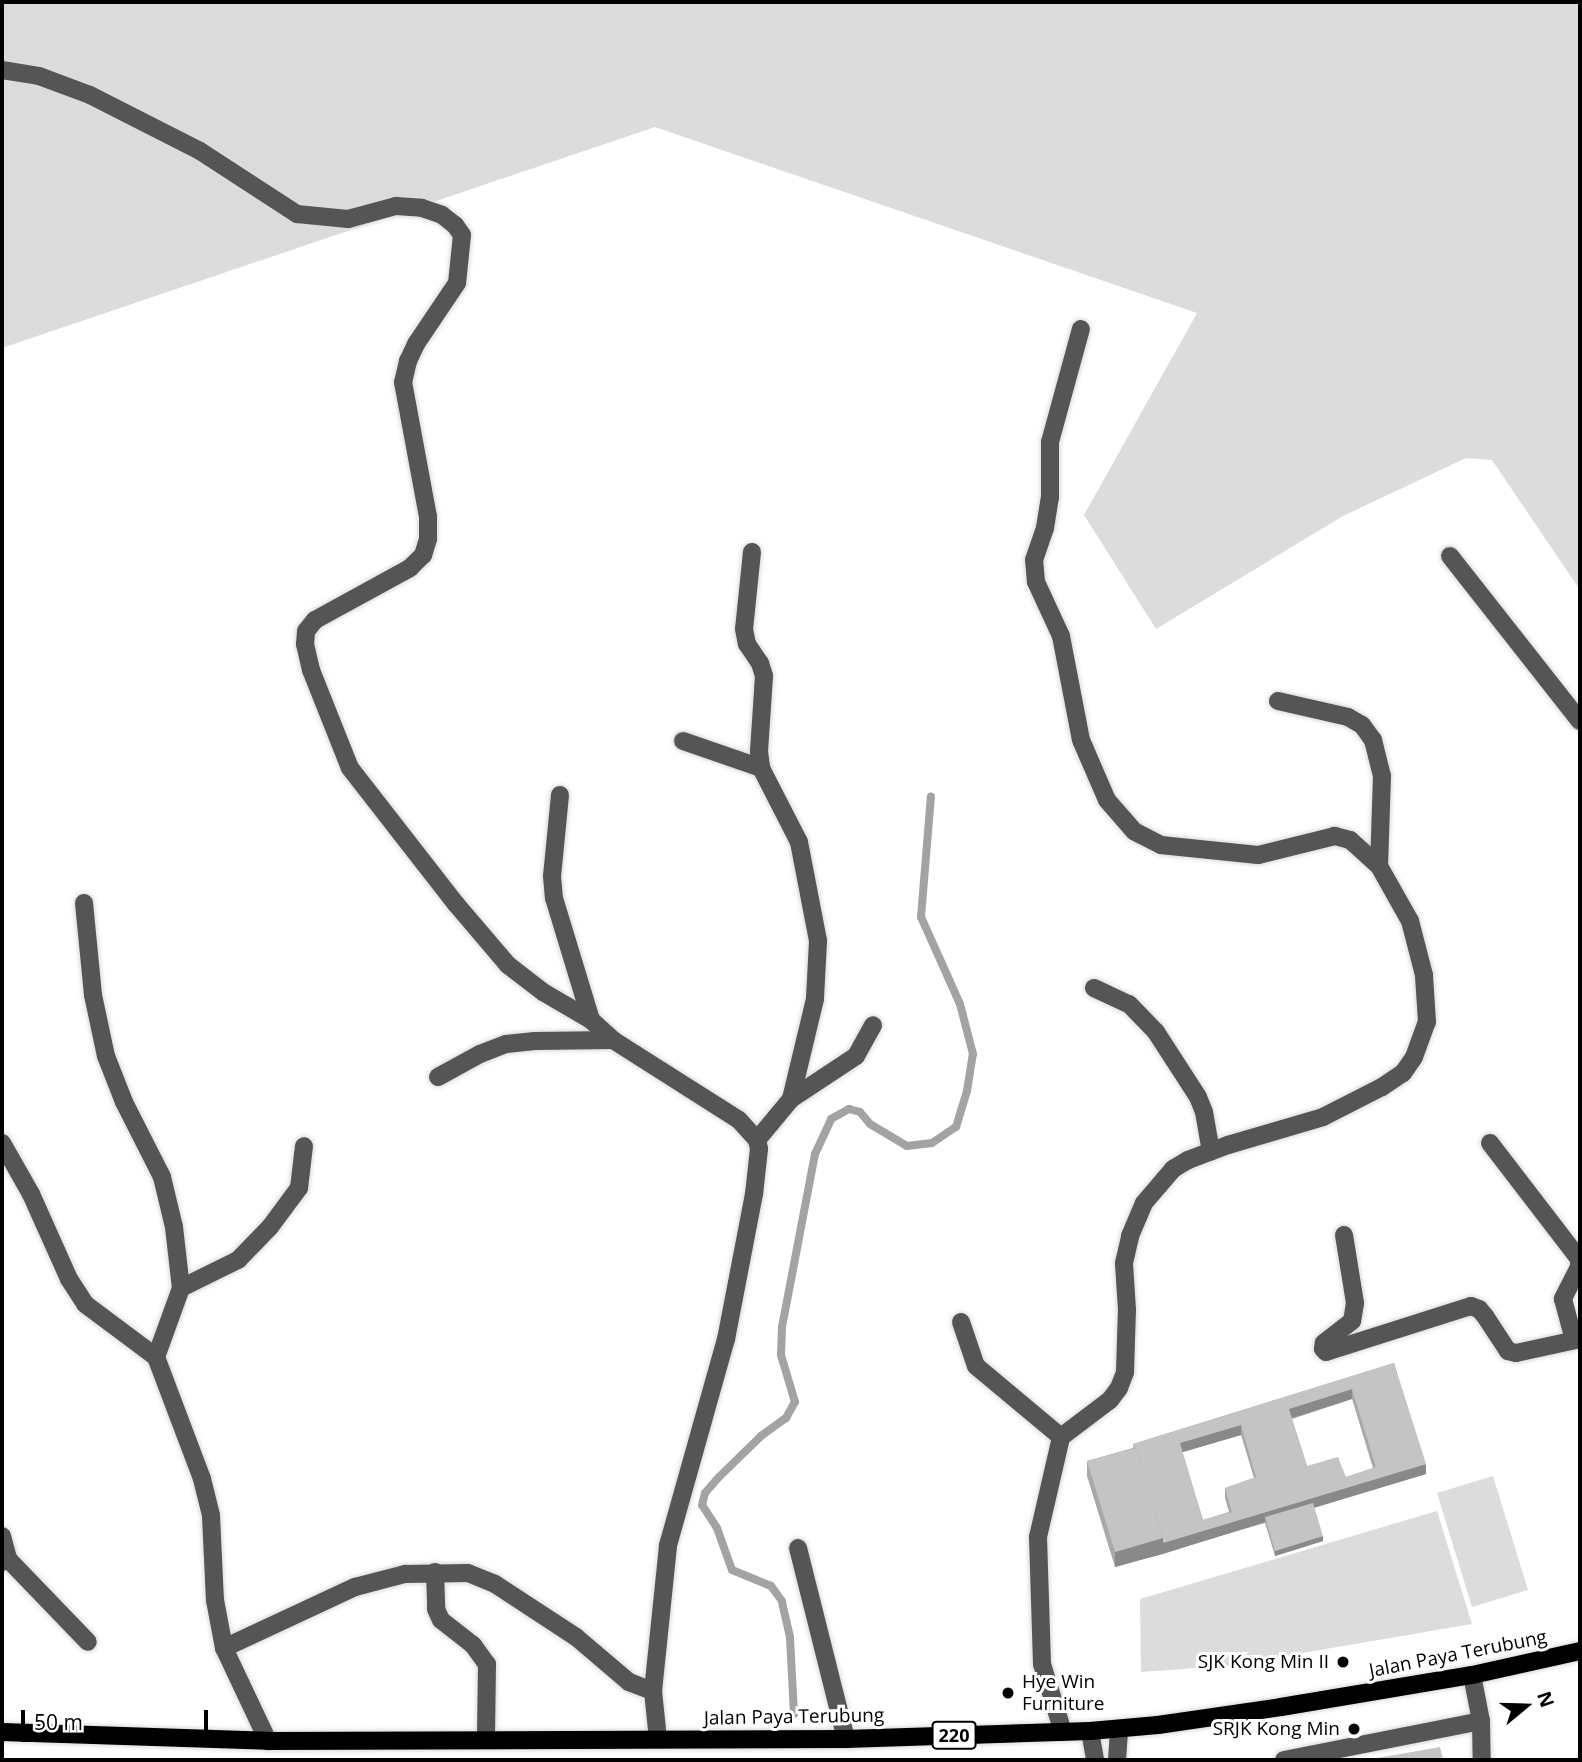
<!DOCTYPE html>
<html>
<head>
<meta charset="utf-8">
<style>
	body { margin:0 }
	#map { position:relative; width:1582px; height:1762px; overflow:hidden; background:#fff; font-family:"Open Sans",sans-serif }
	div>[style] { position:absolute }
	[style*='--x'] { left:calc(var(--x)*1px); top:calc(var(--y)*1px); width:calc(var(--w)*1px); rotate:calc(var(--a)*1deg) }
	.green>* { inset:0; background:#dcdcdc }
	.stream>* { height:8px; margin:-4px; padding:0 4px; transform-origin:4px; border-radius:4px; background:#a3a3a3 }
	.roads { filter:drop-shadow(0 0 2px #dbdbdb) drop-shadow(0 0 2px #dbdbdb) }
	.minor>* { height:18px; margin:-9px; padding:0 9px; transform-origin:9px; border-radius:9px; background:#555 }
	.major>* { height:18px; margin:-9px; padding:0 9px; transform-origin:9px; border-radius:9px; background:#000 }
	.wall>* { inset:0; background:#a9a9a9 }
	.shaded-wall>* { inset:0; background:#898989 }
	.building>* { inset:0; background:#c4c4c4 }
	.dots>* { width:19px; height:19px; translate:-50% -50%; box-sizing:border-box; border:4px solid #fff; border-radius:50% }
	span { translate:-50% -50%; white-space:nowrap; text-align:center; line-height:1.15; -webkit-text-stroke:6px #fff; paint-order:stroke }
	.shield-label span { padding:2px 5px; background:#fff; border:2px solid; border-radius:5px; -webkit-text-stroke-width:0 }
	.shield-label { font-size:18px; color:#000; font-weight:700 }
	.street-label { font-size:19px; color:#000 }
	.poi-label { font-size:19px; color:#000 }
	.right { translate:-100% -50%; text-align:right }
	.left { translate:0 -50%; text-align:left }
	.frame { position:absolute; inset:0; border:4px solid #000; pointer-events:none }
	.north { position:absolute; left:1491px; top:1671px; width:70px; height:70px; -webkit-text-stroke:5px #fff; paint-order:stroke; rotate:71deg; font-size:19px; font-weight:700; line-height:28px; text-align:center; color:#000 }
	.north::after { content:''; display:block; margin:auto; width:24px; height:32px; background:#000; clip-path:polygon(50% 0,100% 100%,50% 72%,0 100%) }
	.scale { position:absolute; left:21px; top:1710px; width:187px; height:32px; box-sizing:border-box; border:4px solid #000; border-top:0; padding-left:9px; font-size:21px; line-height:24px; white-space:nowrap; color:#000; -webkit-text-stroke:5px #fff; paint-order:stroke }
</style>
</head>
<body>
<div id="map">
	<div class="green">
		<div style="clip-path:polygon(2px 2px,1580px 2px,1580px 590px,1492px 460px,1466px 458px,1343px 516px,1156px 629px,1084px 515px,1197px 313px,655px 127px,2px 348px)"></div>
		<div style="clip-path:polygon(1493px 1476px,1528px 1590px,1472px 1607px,1437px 1493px)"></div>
		<div style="clip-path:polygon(1437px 1511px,1472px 1624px,1226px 1666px,1141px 1672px,1140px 1599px)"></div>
	</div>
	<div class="stream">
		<div style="--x:794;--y:1714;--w:77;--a:-93"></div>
		<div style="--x:790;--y:1637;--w:37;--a:-103"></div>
		<div style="--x:782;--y:1601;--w:19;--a:-126"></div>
		<div style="--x:771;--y:1586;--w:42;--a:-157.7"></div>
		<div style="--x:732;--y:1570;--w:45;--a:-109.7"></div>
		<div style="--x:717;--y:1528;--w:27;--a:-123"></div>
		<div style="--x:702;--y:1505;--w:12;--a:-76"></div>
		<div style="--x:705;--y:1493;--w:21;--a:-49"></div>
		<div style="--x:719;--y:1477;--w:59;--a:-44.3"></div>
		<div style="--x:761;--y:1436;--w:31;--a:-36"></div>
		<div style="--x:786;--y:1418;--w:18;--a:-61"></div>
		<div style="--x:795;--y:1402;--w:49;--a:-106.6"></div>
		<div style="--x:781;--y:1355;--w:28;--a:-88"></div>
		<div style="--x:782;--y:1327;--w:176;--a:-79.2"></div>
		<div style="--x:815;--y:1154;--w:38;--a:-65"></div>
		<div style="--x:831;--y:1119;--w:21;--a:-29"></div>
		<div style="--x:849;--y:1109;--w:11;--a:15"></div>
		<div style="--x:860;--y:1112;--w:16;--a:50"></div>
		<div style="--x:870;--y:1124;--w:43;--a:30.7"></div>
		<div style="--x:907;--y:1146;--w:25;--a:-7"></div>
		<div style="--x:932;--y:1143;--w:29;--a:-34"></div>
		<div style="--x:956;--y:1127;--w:38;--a:-73"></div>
		<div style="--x:967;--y:1091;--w:37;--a:-81"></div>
		<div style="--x:973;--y:1054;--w:52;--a:-104.6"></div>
		<div style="--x:960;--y:1004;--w:95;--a:-114.1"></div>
		<div style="--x:921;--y:917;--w:121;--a:-85.3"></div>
	</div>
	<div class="roads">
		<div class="minor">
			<div style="--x:2;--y:70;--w:37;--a:9"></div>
			<div style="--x:39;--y:76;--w:54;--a:20.4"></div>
			<div style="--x:90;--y:95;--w:123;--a:27"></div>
			<div style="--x:200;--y:151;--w:116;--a:33"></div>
			<div style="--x:297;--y:214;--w:51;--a:5.6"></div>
			<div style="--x:348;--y:219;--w:50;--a:-15.2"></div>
			<div style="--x:396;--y:206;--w:26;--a:4"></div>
			<div style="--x:422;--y:208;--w:21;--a:19"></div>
			<div style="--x:442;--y:215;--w:16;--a:38"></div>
			<div style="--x:455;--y:225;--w:12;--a:55"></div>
			<div style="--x:462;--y:235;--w:48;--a:95.9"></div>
			<div style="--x:457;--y:283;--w:73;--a:123.9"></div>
			<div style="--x:416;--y:344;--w:19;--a:115"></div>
			<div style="--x:408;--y:361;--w:22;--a:103"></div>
			<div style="--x:403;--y:382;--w:137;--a:79.5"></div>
			<div style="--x:428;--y:517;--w:22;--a:90"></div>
			<div style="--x:428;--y:539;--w:17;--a:107"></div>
			<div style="--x:423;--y:555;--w:18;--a:135"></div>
			<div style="--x:410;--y:568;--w:108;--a:151.3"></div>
			<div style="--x:315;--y:620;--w:14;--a:129"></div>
			<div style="--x:306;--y:631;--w:13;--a:94"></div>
			<div style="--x:305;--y:644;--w:27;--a:77"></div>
			<div style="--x:311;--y:670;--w:105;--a:68.3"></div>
			<div style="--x:350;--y:768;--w:172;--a:52.1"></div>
			<div style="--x:456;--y:904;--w:80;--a:49.6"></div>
			<div style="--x:508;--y:965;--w:44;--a:37.6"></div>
			<div style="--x:543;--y:992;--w:56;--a:30.3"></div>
			<div style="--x:591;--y:1020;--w:30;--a:42"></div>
			<div style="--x:613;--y:1040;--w:149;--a:32.4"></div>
			<div style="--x:739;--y:1120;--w:27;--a:48"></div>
			<div style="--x:757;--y:1140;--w:9;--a:77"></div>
			<div style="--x:759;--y:1149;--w:45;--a:96.3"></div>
			<div style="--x:754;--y:1194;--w:148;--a:100.9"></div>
			<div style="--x:726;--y:1339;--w:215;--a:105.7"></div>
			<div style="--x:668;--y:1546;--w:146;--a:95.9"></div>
			<div style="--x:653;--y:1691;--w:48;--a:84.1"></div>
			<div style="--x:752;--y:552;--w:77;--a:95.9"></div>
			<div style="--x:744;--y:629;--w:15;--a:79"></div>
			<div style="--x:747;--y:644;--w:23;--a:56"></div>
			<div style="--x:760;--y:663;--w:14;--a:73"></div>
			<div style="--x:764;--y:676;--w:75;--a:93.8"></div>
			<div style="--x:759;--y:751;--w:17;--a:83"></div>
			<div style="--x:761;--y:768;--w:83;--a:62.8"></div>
			<div style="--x:799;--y:842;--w:101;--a:79.1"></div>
			<div style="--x:818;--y:941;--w:58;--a:93"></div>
			<div style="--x:815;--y:999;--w:103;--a:103.5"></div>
			<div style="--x:1450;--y:556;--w:210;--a:51.8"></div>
			<div style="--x:1278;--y:701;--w:72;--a:12.9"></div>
			<div style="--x:1348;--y:717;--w:16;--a:30"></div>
			<div style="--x:1362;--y:725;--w:19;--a:54"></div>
			<div style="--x:1373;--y:740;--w:37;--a:76"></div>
			<div style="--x:1382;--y:776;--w:90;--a:91.9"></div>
			<div style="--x:683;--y:741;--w:83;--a:19.1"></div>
			<div style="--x:560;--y:795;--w:81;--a:95.6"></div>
			<div style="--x:552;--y:876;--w:22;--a:85"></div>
			<div style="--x:554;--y:898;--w:127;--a:73.1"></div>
			<div style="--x:84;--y:903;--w:92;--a:84.4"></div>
			<div style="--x:93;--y:995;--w:62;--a:78"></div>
			<div style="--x:106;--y:1056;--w:49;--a:68.6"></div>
			<div style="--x:124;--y:1102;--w:84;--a:63.1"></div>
			<div style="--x:162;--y:1177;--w:51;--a:76.5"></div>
			<div style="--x:174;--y:1227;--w:61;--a:83.5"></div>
			<div style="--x:181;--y:1288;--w:73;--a:109.9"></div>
			<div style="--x:156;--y:1357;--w:130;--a:69.3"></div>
			<div style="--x:202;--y:1479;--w:38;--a:76"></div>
			<div style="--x:211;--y:1516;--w:84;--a:87.3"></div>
			<div style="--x:215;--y:1600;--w:49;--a:79.4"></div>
			<div style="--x:224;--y:1648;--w:103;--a:64.7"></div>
			<div style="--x:1094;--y:988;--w:38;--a:25"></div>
			<div style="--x:1129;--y:1004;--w:39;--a:46"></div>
			<div style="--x:1156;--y:1032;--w:77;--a:57.1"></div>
			<div style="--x:1198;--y:1097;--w:16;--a:68"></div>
			<div style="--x:1204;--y:1112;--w:40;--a:80"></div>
			<div style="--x:438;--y:1077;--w:48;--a:-28.7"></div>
			<div style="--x:480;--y:1054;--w:28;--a:-21"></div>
			<div style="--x:506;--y:1044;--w:29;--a:-6"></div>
			<div style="--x:535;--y:1041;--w:78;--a:-0.7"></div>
			<div style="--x:757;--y:1140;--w:53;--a:-50.3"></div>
			<div style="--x:791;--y:1099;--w:78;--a:-33.5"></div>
			<div style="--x:856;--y:1056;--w:35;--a:-61"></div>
			<div style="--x:2;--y:1143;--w:59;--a:60.4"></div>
			<div style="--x:31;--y:1194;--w:93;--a:65.9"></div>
			<div style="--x:69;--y:1279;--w:30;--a:57"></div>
			<div style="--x:85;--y:1304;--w:89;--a:36.7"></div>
			<div style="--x:1490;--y:1143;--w:146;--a:52.5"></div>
			<div style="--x:1579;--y:1259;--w:8;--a:90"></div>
			<div style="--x:1579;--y:1267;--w:36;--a:117"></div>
			<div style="--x:1563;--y:1299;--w:42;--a:75"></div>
			<div style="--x:1344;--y:1235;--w:69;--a:80.8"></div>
			<div style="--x:1355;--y:1303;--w:18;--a:99"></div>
			<div style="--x:1352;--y:1321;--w:36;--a:142"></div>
			<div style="--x:1324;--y:1343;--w:6;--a:99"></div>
			<div style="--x:1323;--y:1349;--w:4;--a:45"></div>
			<div style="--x:1326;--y:1352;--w:152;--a:-17.6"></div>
			<div style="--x:1471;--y:1306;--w:9;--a:21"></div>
			<div style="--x:1479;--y:1309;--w:9;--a:49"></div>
			<div style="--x:1485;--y:1316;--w:42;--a:56.7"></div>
			<div style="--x:1508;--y:1351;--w:8;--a:14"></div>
			<div style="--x:1516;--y:1353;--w:66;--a:-12.3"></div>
			<div style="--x:181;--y:1288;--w:64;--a:-26.2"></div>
			<div style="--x:238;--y:1260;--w:46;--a:-45.9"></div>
			<div style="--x:270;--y:1227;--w:49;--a:-53.4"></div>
			<div style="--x:299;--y:1188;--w:42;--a:-83.2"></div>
			<div style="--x:961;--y:1322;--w:46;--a:71.2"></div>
			<div style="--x:976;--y:1366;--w:111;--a:39.9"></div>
			<div style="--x:2;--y:1536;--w:24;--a:75"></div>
			<div style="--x:798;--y:1548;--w:197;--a:75.9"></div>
			<div style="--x:2;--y:1562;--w:7;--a:-27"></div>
			<div style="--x:8;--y:1559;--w:115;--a:46.1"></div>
			<div style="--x:435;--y:1572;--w:37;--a:88"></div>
			<div style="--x:436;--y:1609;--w:12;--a:66"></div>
			<div style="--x:441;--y:1620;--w:41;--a:38"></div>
			<div style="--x:473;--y:1645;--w:24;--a:54"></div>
			<div style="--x:487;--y:1664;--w:76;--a:90.8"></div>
			<div style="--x:224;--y:1648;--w:145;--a:-25"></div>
			<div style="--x:355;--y:1587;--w:52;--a:-14.6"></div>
			<div style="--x:405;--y:1574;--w:63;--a:-0.9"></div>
			<div style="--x:468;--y:1573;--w:29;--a:22"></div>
			<div style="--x:495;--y:1584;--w:97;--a:33.2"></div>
			<div style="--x:576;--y:1637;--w:70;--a:40.3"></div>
			<div style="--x:629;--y:1682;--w:26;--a:21"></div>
			<div style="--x:1472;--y:1675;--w:47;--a:78.9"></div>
			<div style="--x:1481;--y:1721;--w:39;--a:89"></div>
			<div style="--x:1090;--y:1731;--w:29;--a:80"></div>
			<div style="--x:1063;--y:1732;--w:71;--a:-107.2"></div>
			<div style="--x:1042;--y:1664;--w:127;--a:-91.8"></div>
			<div style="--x:1038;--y:1537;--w:103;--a:-77"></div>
			<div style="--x:1061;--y:1437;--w:61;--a:-37.1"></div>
			<div style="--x:1110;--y:1400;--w:15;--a:-53"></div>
			<div style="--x:1119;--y:1388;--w:17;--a:-69"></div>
			<div style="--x:1125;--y:1372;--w:62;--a:-88.2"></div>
			<div style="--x:1127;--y:1310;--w:47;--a:-93.7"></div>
			<div style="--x:1124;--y:1263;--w:28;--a:-77"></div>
			<div style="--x:1130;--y:1236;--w:36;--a:-67"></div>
			<div style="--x:1144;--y:1203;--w:45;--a:-49.5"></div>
			<div style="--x:1173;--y:1169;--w:17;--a:-31"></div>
			<div style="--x:1188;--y:1160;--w:43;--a:-20.6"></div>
			<div style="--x:1228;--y:1145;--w:99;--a:-16.4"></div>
			<div style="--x:1323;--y:1117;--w:66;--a:-27"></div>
			<div style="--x:1382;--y:1087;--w:25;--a:-34"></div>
			<div style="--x:1403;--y:1073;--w:19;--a:-55"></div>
			<div style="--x:1414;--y:1057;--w:37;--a:-70"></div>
			<div style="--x:1427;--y:1022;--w:47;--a:-93.7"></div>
			<div style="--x:1424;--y:975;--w:56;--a:-104.5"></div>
			<div style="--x:1410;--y:921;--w:63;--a:-119.4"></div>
			<div style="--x:1379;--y:866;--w:39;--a:-138"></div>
			<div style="--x:1350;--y:840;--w:16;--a:-165"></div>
			<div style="--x:1335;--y:836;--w:79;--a:166.1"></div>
			<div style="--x:1258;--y:855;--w:98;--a:-174.1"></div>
			<div style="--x:1161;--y:845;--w:30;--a:-153"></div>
			<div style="--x:1134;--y:831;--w:41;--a:-131.1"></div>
			<div style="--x:1107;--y:800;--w:65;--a:-113.4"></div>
			<div style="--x:1081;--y:740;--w:106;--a:-100.9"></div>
			<div style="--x:1061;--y:636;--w:60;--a:-114.8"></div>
			<div style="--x:1036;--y:582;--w:22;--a:-95"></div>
			<div style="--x:1034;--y:560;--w:34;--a:-71"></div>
			<div style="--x:1045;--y:528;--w:30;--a:-81"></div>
			<div style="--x:1050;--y:498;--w:56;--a:-90"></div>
			<div style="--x:1050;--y:442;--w:117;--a:-74.7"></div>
			<div style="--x:1117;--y:1760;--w:31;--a:-86"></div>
			<div style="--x:1284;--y:1760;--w:201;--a:-11.2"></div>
		</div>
		<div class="major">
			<div style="--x:2;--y:1732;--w:266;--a:1.9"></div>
			<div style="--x:268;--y:1741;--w:578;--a:-0.2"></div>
			<div style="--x:846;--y:1739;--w:244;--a:-1.9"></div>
			<div style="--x:1090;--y:1731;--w:68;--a:-5"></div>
			<div style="--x:1158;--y:1725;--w:124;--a:-8.3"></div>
			<div style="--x:1281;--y:1707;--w:194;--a:-9.5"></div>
			<div style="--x:1472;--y:1675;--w:111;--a:-12.5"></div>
		</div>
	</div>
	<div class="wall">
		<div style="clip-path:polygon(evenodd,1394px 1363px,1426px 1474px,1314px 1508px,1323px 1541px,1275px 1556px,1265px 1523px,1115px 1567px,1087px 1476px,1087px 1461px,1133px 1448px,1133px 1444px,1394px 1363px,1352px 1399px,1373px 1468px,1346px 1477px,1307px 1466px,1292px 1419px,1352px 1399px,1394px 1363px,1241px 1435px,1254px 1478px,1225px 1488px,1225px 1498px,1229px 1512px,1203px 1520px,1182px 1452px,1241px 1435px)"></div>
	</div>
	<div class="shaded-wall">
		<div style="clip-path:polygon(1352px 1389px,1352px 1399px,1289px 1419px,1289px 1409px)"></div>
		<div style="clip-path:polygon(1241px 1425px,1241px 1435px,1180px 1453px,1180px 1443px)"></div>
		<div style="clip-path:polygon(1426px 1464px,1426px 1474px,1266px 1522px,1265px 1517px,1265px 1522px,1163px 1554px,1163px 1543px)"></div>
		<div style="clip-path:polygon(1323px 1536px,1323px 1541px,1275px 1556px,1275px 1551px)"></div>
		<div style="clip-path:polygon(1163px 1538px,1163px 1554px,1115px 1567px,1115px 1552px)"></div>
	</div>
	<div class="building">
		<div style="clip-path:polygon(evenodd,1394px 1363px,1426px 1464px,1163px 1543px,1163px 1538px,1136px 1448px,1134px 1448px,1133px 1444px,1394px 1363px,1352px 1389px,1376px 1467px,1346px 1477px,1338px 1457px,1307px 1466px,1289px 1409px,1352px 1389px,1394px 1363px,1241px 1425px,1256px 1477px,1225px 1488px,1232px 1512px,1203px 1520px,1180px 1443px,1241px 1425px)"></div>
		<div style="clip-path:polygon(1136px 1448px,1163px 1538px,1115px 1552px,1087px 1461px)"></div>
		<div style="clip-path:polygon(1313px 1503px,1323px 1536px,1275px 1551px,1265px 1517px)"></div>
		<div style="clip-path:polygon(1440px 1747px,1443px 1760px,1366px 1760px)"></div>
	</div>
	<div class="dots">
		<div style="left:1343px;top:1662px;background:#000"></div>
		<div style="left:1008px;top:1693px;background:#000"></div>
		<div style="left:1354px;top:1729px;background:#000"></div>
	</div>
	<div class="shield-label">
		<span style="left:954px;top:1735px">220</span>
	</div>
	<div class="street-label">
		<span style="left:1458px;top:1654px;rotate:-11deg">Jalan Paya Terubung</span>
		<span style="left:794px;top:1717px;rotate:-1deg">Jalan Paya Terubung</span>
	</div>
	<div class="poi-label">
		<span class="right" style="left:1329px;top:1662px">SJK Kong Min II</span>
		<span class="left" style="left:1022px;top:1693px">Hye Win<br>Furniture</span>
		<span class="right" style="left:1340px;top:1729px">SRJK Kong Min</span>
	</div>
	<div class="frame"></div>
	<div class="north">N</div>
	<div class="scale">50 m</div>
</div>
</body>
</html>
